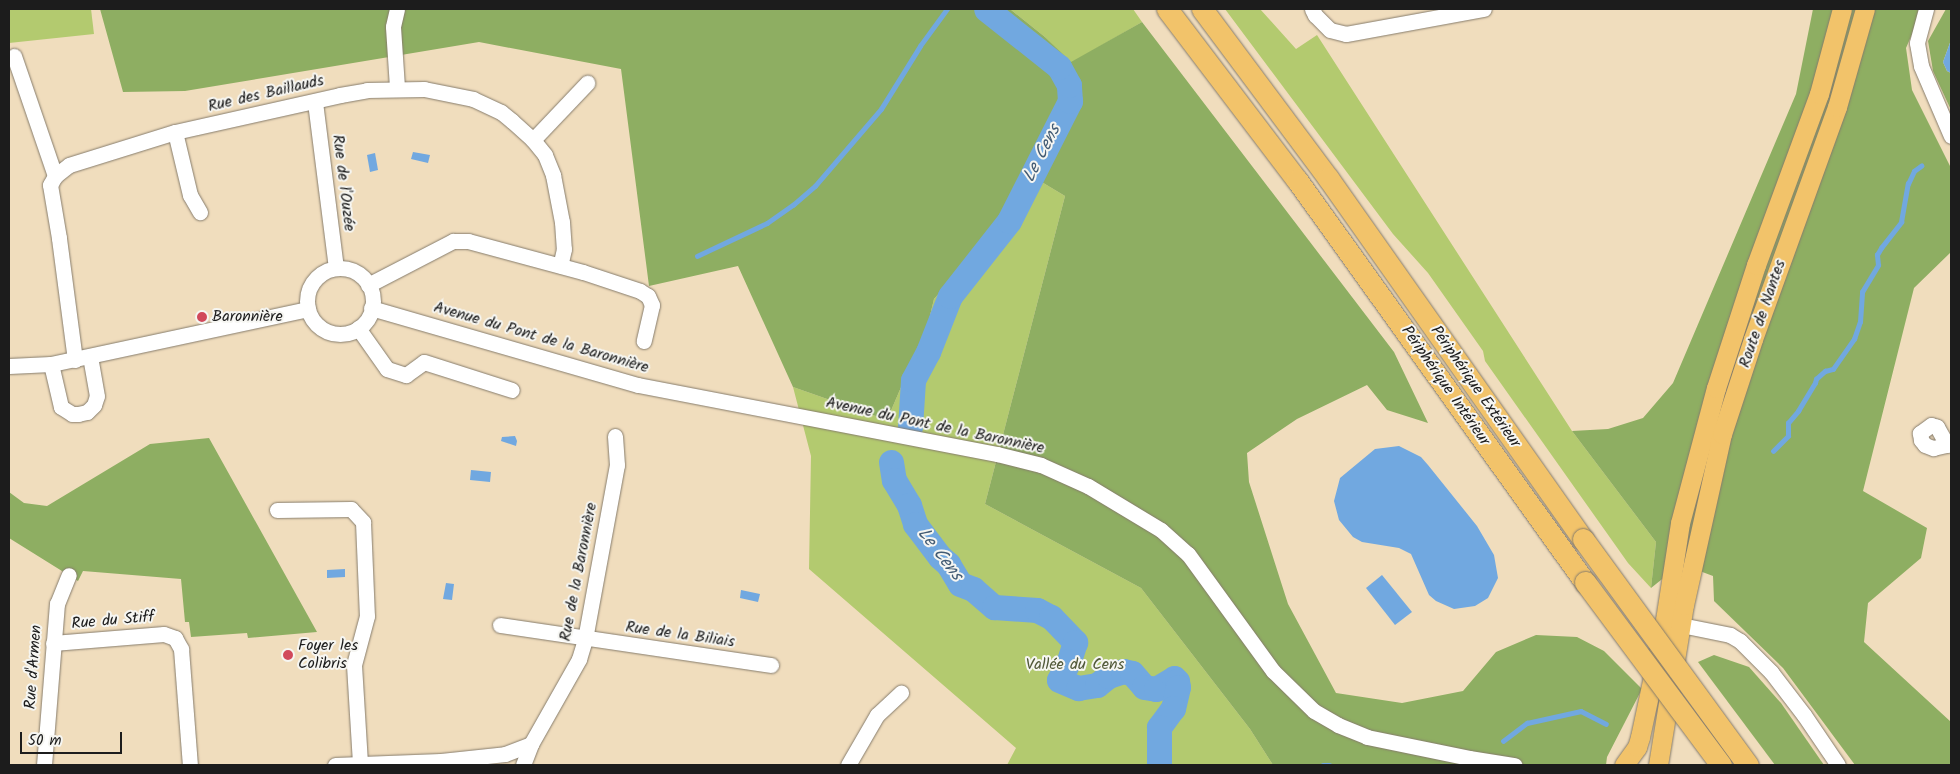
<!DOCTYPE html>
<html>
<head>
<meta charset="utf-8">
<style>
	body { margin:0 }
	#map { position:relative; width:1960px; height:774px; overflow:hidden; background:#f0ddbd; font-family:Kalam,sans-serif }
	div>[style] { position:absolute }
	[style*='--x'] { left:calc(var(--x)*1px); top:calc(var(--y)*1px); width:calc(var(--w)*1px); rotate:calc(var(--a)*1deg) }
	.green>* { inset:0; background:#b3ca6f }
	.forest>* { inset:0; background:#8eae62 }
	.water>* { inset:0; background:#71a8e0 }
	.stream>* { height:4.5px; margin:-2.25px; padding:0 2.25px; transform-origin:2.25px; border-radius:2.25px; background:#71a8e0 }
	.river>* { height:25px; margin:-12.5px; padding:0 12.5px; transform-origin:12.5px; border-radius:12.5px; background:#71a8e0 }
	.roads { filter:drop-shadow(0 0 1px #867c6c) drop-shadow(0 0 1px #867c6c) }
	.minor>* { height:15px; margin:-7.5px; padding:0 7.5px; transform-origin:7.5px; border-radius:7.5px; background:#fff }
	.minor>.ring { margin:-7.5px; padding:0; box-sizing:content-box; background:none; border:15px solid #fff; border-radius:50% }
	.major>* { height:19px; margin:-9.5px; padding:0 9.5px; transform-origin:9.5px; border-radius:9.5px; background:#f2c36a }
	.highway>* { height:21px; margin:-10.5px; padding:0 10.5px; transform-origin:10.5px; border-radius:10.5px; background:#f2c36a }
	.bridges { filter:drop-shadow(0 0 1px #867c6c) drop-shadow(0 0 1px #867c6c) }
	.highway-bridge>* { height:21px; margin:-10.5px; padding:0 10.5px; transform-origin:10.5px; border-radius:10.5px; background:#f2c36a }
	.dots>* { width:14px; height:14px; translate:-50% -50%; box-sizing:border-box; border:2px solid #f6f6f2; border-radius:50% }
	span { translate:-50% -50%; white-space:nowrap; text-align:center; line-height:1.15; -webkit-text-stroke:4px #f6f6f2; paint-order:stroke }
	.street-label { font-size:16px; color:#1c1c1c }
	.poi-label { font-size:16px; color:#1c1c1c }
	.left { translate:0 -50%; text-align:left }
	.park-label { font-size:16px; color:#515939 }
	.water-label { font-size:18px; color:#425b74; font-style:italic }
	.frame { position:absolute; inset:0; border:10px solid #1c1c1c; pointer-events:none }
	.scale { position:absolute; left:20px; top:732px; width:102px; height:22px; box-sizing:border-box; border:2px solid #1c1c1c; border-top:0; padding-left:6px; font-size:15px; line-height:18px; white-space:nowrap; color:#1c1c1c; -webkit-text-stroke:4px #f6f6f2; paint-order:stroke }
</style>
</head>
<body>
<div id="map">
	<div class="green">
		<div style="clip-path:polygon(9px 9px,91px 9px,94px 34px,9px 43px)"></div>
		<div style="clip-path:polygon(1010px 9px,1133px 9px,1142px 22px,1071px 63px,1045px 37px)"></div>
		<div style="clip-path:polygon(1225px 9px,1260px 9px,1296px 49px,1317px 35px,1572px 431px,1656px 542px,1651px 588px,1628px 563px,1485px 361px,1483px 351px,1428px 273px,1393px 234px)"></div>
		<div style="clip-path:polygon(1040px 181px,1065px 196px,985px 504px,1141px 588px,1250px 729px,1273px 765px,1007px 765px,1016px 748px,809px 569px,811px 456px,793px 387px,887px 420px,928px 324px,934px 299px)"></div>
	</div>
	<div class="forest">
		<div style="clip-path:polygon(100px 9px,1010px 9px,1045px 37px,1071px 62px,1142px 22px,1394px 352px,1428px 423px,1387px 410px,1367px 385px,1297px 419px,1247px 453px,1249px 482px,1288px 604px,1336px 693px,1402px 703px,1463px 691px,1496px 652px,1536px 635px,1577px 637px,1604px 651px,1642px 689px,1607px 757px,1606px 765px,1273px 765px,1250px 729px,1141px 588px,985px 504px,1065px 196px,1040px 181px,934px 299px,928px 324px,887px 420px,793px 387px,738px 266px,649px 286px,621px 69px,479px 42px,185px 91px,123px 92px)"></div>
		<div style="clip-path:polygon(1813px 9px,1923px 9px,1906px 48px,1912px 90px,1951px 168px,1951px 252px,1914px 288px,1863px 491px,1927px 528px,1921px 558px,1868px 603px,1864px 642px,1951px 722px,1951px 765px,1855px 765px,1783px 668px,1714px 601px,1713px 576px,1681px 564px,1651px 588px,1656px 542px,1572px 431px,1608px 429px,1643px 418px,1673px 383px,1796px 94px)"></div>
		<div style="clip-path:polygon(1946px 9px,1951px 9px,1951px 40px,1943px 62px,1947px 71px,1951px 73px,1951px 110px,1933px 71px,1928px 41px)"></div>
		<div style="clip-path:polygon(209px 438px,317px 632px,248px 638px,247px 633px,191px 637px,189px 622px,185px 622px,181px 579px,83px 571px,78px 581px,9px 538px,9px 492px,24px 503px,47px 506px,150px 444px)"></div>
		<div style="clip-path:polygon(1714px 655px,1749px 667px,1781px 703px,1824px 765px,1775px 765px,1698px 662px)"></div>
	</div>
	<div class="water">
		<div style="clip-path:polygon(1951px 40px,1951px 73px,1947px 71px,1943px 62px)"></div>
		<div style="clip-path:polygon(413px 152px,430px 155px,428px 163px,411px 159px)"></div>
		<div style="clip-path:polygon(375px 153px,378px 170px,370px 172px,367px 155px)"></div>
		<div style="clip-path:polygon(515px 436px,517px 441px,516px 446px,501px 441px,502px 437px)"></div>
		<div style="clip-path:polygon(1399px 446px,1421px 457px,1428px 465px,1477px 526px,1494px 555px,1498px 578px,1488px 598px,1475px 606px,1454px 609px,1436px 601px,1429px 595px,1411px 554px,1399px 548px,1362px 542px,1353px 537px,1339px 520px,1334px 501px,1340px 478px,1375px 449px)"></div>
		<div style="clip-path:polygon(471px 470px,491px 472px,490px 482px,470px 480px)"></div>
		<div style="clip-path:polygon(345px 569px,345px 577px,327px 578px,327px 570px)"></div>
		<div style="clip-path:polygon(1382px 575px,1412px 612px,1395px 625px,1366px 588px)"></div>
		<div style="clip-path:polygon(446px 583px,454px 584px,452px 600px,443px 599px)"></div>
		<div style="clip-path:polygon(741px 590px,760px 594px,758px 602px,740px 598px)"></div>
	</div>
	<div class="stream">
		<div style="--x:697;--y:256;--w:77;--a:-25.2"></div>
		<div style="--x:767;--y:223;--w:32;--a:-35"></div>
		<div style="--x:793;--y:205;--w:29;--a:-41"></div>
		<div style="--x:815;--y:186;--w:101;--a:-49.4"></div>
		<div style="--x:881;--y:109;--w:74;--a:-58.2"></div>
		<div style="--x:920;--y:46;--w:46;--a:-53.9"></div>
		<div style="--x:1773;--y:451;--w:21;--a:-45"></div>
		<div style="--x:1788;--y:436;--w:13;--a:-90"></div>
		<div style="--x:1788;--y:423;--w:16;--a:-50"></div>
		<div style="--x:1798;--y:411;--w:33;--a:-59"></div>
		<div style="--x:1815;--y:383;--w:4;--a:-76"></div>
		<div style="--x:1816;--y:379;--w:12;--a:-42"></div>
		<div style="--x:1825;--y:371;--w:8;--a:-14"></div>
		<div style="--x:1833;--y:369;--w:37;--a:-55"></div>
		<div style="--x:1854;--y:339;--w:18;--a:-71"></div>
		<div style="--x:1860;--y:322;--w:30;--a:-86"></div>
		<div style="--x:1862;--y:292;--w:31;--a:-59"></div>
		<div style="--x:1878;--y:265;--w:10;--a:-96"></div>
		<div style="--x:1877;--y:255;--w:8;--a:-60"></div>
		<div style="--x:1881;--y:248;--w:33;--a:-52"></div>
		<div style="--x:1901;--y:222;--w:39;--a:-80"></div>
		<div style="--x:1908;--y:184;--w:14;--a:-65"></div>
		<div style="--x:1914;--y:171;--w:9;--a:-36"></div>
		<div style="--x:1503;--y:741;--w:30;--a:-37"></div>
		<div style="--x:1527;--y:723;--w:55;--a:-12.5"></div>
		<div style="--x:1581;--y:711;--w:28;--a:27"></div>
		<div style="--x:1323;--y:765;--w:7;--a:0"></div>
	</div>
	<div class="river">
		<div style="--x:910;--y:427;--w:47;--a:-86.3"></div>
		<div style="--x:913;--y:380;--w:32;--a:-62"></div>
		<div style="--x:928;--y:352;--w:60;--a:-68.6"></div>
		<div style="--x:950;--y:296;--w:95;--a:-51.8"></div>
		<div style="--x:1009;--y:221;--w:135;--a:-63.1"></div>
		<div style="--x:1070;--y:101;--w:16;--a:-94"></div>
		<div style="--x:1069;--y:85;--w:21;--a:-119"></div>
		<div style="--x:1059;--y:67;--w:93;--a:-141.5"></div>
		<div style="--x:891;--y:462;--w:18;--a:81"></div>
		<div style="--x:894;--y:480;--w:29;--a:59"></div>
		<div style="--x:909;--y:505;--w:20;--a:72"></div>
		<div style="--x:915;--y:524;--w:41;--a:52.9"></div>
		<div style="--x:940;--y:557;--w:11;--a:41"></div>
		<div style="--x:948;--y:564;--w:23;--a:59"></div>
		<div style="--x:960;--y:584;--w:14;--a:21"></div>
		<div style="--x:973;--y:589;--w:28;--a:41"></div>
		<div style="--x:994;--y:607;--w:43;--a:4"></div>
		<div style="--x:1037;--y:610;--w:16;--a:27"></div>
		<div style="--x:1051;--y:617;--w:35;--a:46"></div>
		<div style="--x:1075;--y:642;--w:20;--a:108"></div>
		<div style="--x:1069;--y:661;--w:21;--a:118"></div>
		<div style="--x:1059;--y:680;--w:21;--a:23"></div>
		<div style="--x:1078;--y:688;--w:19;--a:-9"></div>
		<div style="--x:1097;--y:685;--w:14;--a:-39"></div>
		<div style="--x:1108;--y:676;--w:16;--a:-18"></div>
		<div style="--x:1123;--y:671;--w:9;--a:13"></div>
		<div style="--x:1132;--y:673;--w:18;--a:49"></div>
		<div style="--x:1144;--y:687;--w:12;--a:9"></div>
		<div style="--x:1156;--y:689;--w:21;--a:-31"></div>
		<div style="--x:1174;--y:678;--w:4;--a:45"></div>
		<div style="--x:1177;--y:681;--w:6;--a:81"></div>
		<div style="--x:1178;--y:687;--w:22;--a:103"></div>
		<div style="--x:1173;--y:708;--w:24;--a:126"></div>
		<div style="--x:1159;--y:727;--w:38;--a:90"></div>
	</div>
	<div class="roads">
		<div class="minor">
			<div style="--x:397;--y:9;--w:18;--a:103"></div>
			<div style="--x:393;--y:27;--w:61;--a:86.2"></div>
			<div style="--x:1312;--y:9;--w:7;--a:63"></div>
			<div style="--x:1315;--y:15;--w:21;--a:45"></div>
			<div style="--x:1330;--y:30;--w:16;--a:14"></div>
			<div style="--x:1346;--y:34;--w:140;--a:-10.3"></div>
			<div style="--x:1926;--y:9;--w:35;--a:105"></div>
			<div style="--x:1917;--y:43;--w:23;--a:80"></div>
			<div style="--x:1921;--y:66;--w:76;--a:66.8"></div>
			<div style="--x:14;--y:56;--w:127;--a:71.1"></div>
			<div style="--x:315;--y:102;--w:167;--a:82.8"></div>
			<div style="--x:175;--y:132;--w:65;--a:76.6"></div>
			<div style="--x:190;--y:195;--w:20;--a:60"></div>
			<div style="--x:533;--y:140;--w:79;--a:-46.5"></div>
			<div class="ring" style="left:307px;top:268px;width:51px;height:51px"></div>
			<div style="--x:368;--y:285;--w:96;--a:-27.4"></div>
			<div style="--x:453;--y:241;--w:15;--a:0"></div>
			<div style="--x:468;--y:241;--w:119;--a:15.1"></div>
			<div style="--x:583;--y:272;--w:60;--a:18.4"></div>
			<div style="--x:640;--y:291;--w:9;--a:32"></div>
			<div style="--x:648;--y:296;--w:10;--a:66"></div>
			<div style="--x:652;--y:305;--w:37;--a:103"></div>
			<div style="--x:371;--y:308;--w:278;--a:16.1"></div>
			<div style="--x:638;--y:385;--w:366;--a:10.9"></div>
			<div style="--x:997;--y:454;--w:45;--a:14"></div>
			<div style="--x:1041;--y:465;--w:51;--a:24.1"></div>
			<div style="--x:1088;--y:486;--w:85;--a:31.1"></div>
			<div style="--x:1161;--y:530;--w:36;--a:42"></div>
			<div style="--x:1188;--y:554;--w:145;--a:54"></div>
			<div style="--x:1273;--y:671;--w:57;--a:44.3"></div>
			<div style="--x:1314;--y:711;--w:28;--a:30"></div>
			<div style="--x:1338;--y:725;--w:31;--a:22"></div>
			<div style="--x:1367;--y:737;--w:104;--a:11.6"></div>
			<div style="--x:1469;--y:758;--w:46;--a:8.8"></div>
			<div style="--x:358;--y:328;--w:50;--a:54.7"></div>
			<div style="--x:387;--y:369;--w:20;--a:18"></div>
			<div style="--x:406;--y:375;--w:22;--a:-36"></div>
			<div style="--x:424;--y:362;--w:92;--a:17.7"></div>
			<div style="--x:75;--y:360;--w:123;--a:-97.5"></div>
			<div style="--x:59;--y:238;--w:54;--a:-99.6"></div>
			<div style="--x:50;--y:185;--w:10;--a:-61"></div>
			<div style="--x:55;--y:176;--w:18;--a:-38"></div>
			<div style="--x:69;--y:165;--w:111;--a:-17.3"></div>
			<div style="--x:175;--y:132;--w:169;--a:-12.6"></div>
			<div style="--x:340;--y:95;--w:27;--a:-10"></div>
			<div style="--x:367;--y:90;--w:57;--a:-1"></div>
			<div style="--x:424;--y:89;--w:50;--a:11.5"></div>
			<div style="--x:473;--y:99;--w:31;--a:25"></div>
			<div style="--x:501;--y:112;--w:14;--a:39"></div>
			<div style="--x:512;--y:121;--w:28;--a:42"></div>
			<div style="--x:533;--y:140;--w:19;--a:51"></div>
			<div style="--x:545;--y:155;--w:22;--a:68"></div>
			<div style="--x:553;--y:175;--w:48;--a:79.2"></div>
			<div style="--x:562;--y:222;--w:27;--a:86"></div>
			<div style="--x:564;--y:249;--w:17;--a:103"></div>
			<div style="--x:51;--y:364;--w:44;--a:76.9"></div>
			<div style="--x:61;--y:407;--w:13;--a:32"></div>
			<div style="--x:72;--y:414;--w:6;--a:0"></div>
			<div style="--x:78;--y:414;--w:9;--a:-13"></div>
			<div style="--x:87;--y:412;--w:10;--a:-45"></div>
			<div style="--x:94;--y:405;--w:9;--a:-72"></div>
			<div style="--x:97;--y:396;--w:40;--a:-100"></div>
			<div style="--x:9;--y:366;--w:42;--a:-2.7"></div>
			<div style="--x:51;--y:364;--w:263;--a:-12.1"></div>
			<div style="--x:1947;--y:445;--w:21;--a:-119"></div>
			<div style="--x:1937;--y:427;--w:6;--a:-162"></div>
			<div style="--x:1931;--y:425;--w:14;--a:144"></div>
			<div style="--x:1920;--y:433;--w:7;--a:82"></div>
			<div style="--x:1921;--y:440;--w:6;--a:51"></div>
			<div style="--x:1925;--y:445;--w:9;--a:21"></div>
			<div style="--x:1933;--y:448;--w:18;--a:-13"></div>
			<div style="--x:277;--y:510;--w:74;--a:-0.8"></div>
			<div style="--x:351;--y:509;--w:18;--a:47"></div>
			<div style="--x:363;--y:522;--w:94;--a:87.6"></div>
			<div style="--x:367;--y:616;--w:51;--a:104.9"></div>
			<div style="--x:354;--y:665;--w:99;--a:86.5"></div>
			<div style="--x:500;--y:625;--w:274;--a:8.4"></div>
			<div style="--x:1681;--y:625;--w:50;--a:11.5"></div>
			<div style="--x:1730;--y:635;--w:12;--a:31"></div>
			<div style="--x:1740;--y:641;--w:44;--a:45"></div>
			<div style="--x:1771;--y:672;--w:54;--a:52.5"></div>
			<div style="--x:1804;--y:715;--w:60;--a:55.8"></div>
			<div style="--x:53;--y:643;--w:111;--a:-4.6"></div>
			<div style="--x:164;--y:634;--w:12;--a:20"></div>
			<div style="--x:175;--y:638;--w:13;--a:61"></div>
			<div style="--x:181;--y:649;--w:116;--a:85.6"></div>
			<div style="--x:44;--y:765;--w:162;--a:-85.4"></div>
			<div style="--x:57;--y:604;--w:31;--a:-68"></div>
			<div style="--x:335;--y:765;--w:106;--a:-2.2"></div>
			<div style="--x:441;--y:761;--w:64;--a:-6.2"></div>
			<div style="--x:505;--y:754;--w:28;--a:-21"></div>
			<div style="--x:531;--y:744;--w:98;--a:-60.5"></div>
			<div style="--x:579;--y:659;--w:21;--a:-73"></div>
			<div style="--x:585;--y:639;--w:177;--a:-79.6"></div>
			<div style="--x:617;--y:465;--w:29;--a:-94"></div>
			<div style="--x:523;--y:765;--w:22;--a:-69"></div>
			<div style="--x:848;--y:765;--w:58;--a:-59.9"></div>
			<div style="--x:877;--y:715;--w:33;--a:-43"></div>
		</div>
		<div class="major">
			<div style="--x:1624;--y:765;--w:22;--a:-54"></div>
			<div style="--x:1637;--y:747;--w:10;--a:-73"></div>
			<div style="--x:1640;--y:737;--w:120;--a:-77.9"></div>
			<div style="--x:1665;--y:620;--w:98;--a:-81.2"></div>
			<div style="--x:1680;--y:523;--w:140;--a:-75.1"></div>
			<div style="--x:1716;--y:388;--w:129;--a:-72"></div>
			<div style="--x:1756;--y:265;--w:182;--a:-69.8"></div>
			<div style="--x:1819;--y:94;--w:88;--a:-74.9"></div>
			<div style="--x:1658;--y:765;--w:162;--a:-80.8"></div>
			<div style="--x:1684;--y:605;--w:175;--a:-77.5"></div>
			<div style="--x:1722;--y:434;--w:100;--a:-71.9"></div>
			<div style="--x:1753;--y:339;--w:247;--a:-70.1"></div>
			<div style="--x:1837;--y:107;--w:102;--a:-74.1"></div>
		</div>
		<div class="highway">
			<div style="--x:1167;--y:9;--w:215;--a:52.8"></div>
			<div style="--x:1297;--y:180;--w:495;--a:54.4"></div>
			<div style="--x:1202;--y:9;--w:211;--a:53.3"></div>
			<div style="--x:1328;--y:178;--w:442;--a:54.8"></div>
		</div>
	</div>
	<div class="bridges">
		<div class="highway-bridge">
			<div style="--x:1583;--y:539;--w:280;--a:53.9"></div>
			<div style="--x:1585;--y:582;--w:228;--a:53.4"></div>
		</div>
	</div>
	<div class="dots">
		<div style="left:202px;top:317px;background:#d1495b"></div>
		<div style="left:288px;top:655px;background:#d1495b"></div>
	</div>
	<div class="street-label">
		<span style="left:266px;top:94px;rotate:-13deg">Rue des Baillauds</span>
		<span style="left:343px;top:183px;rotate:83deg">Rue de l'Ouzée</span>
		<span style="left:1763px;top:314px;rotate:-71deg">Route de Nantes</span>
		<span style="left:541px;top:338px;rotate:16deg">Avenue du Pont de la Baronnière</span>
		<span style="left:1445px;top:386px;rotate:55deg">Périphérique Intérieur</span>
		<span style="left:1475px;top:387px;rotate:55deg">Périphérique Extérieur</span>
		<span style="left:935px;top:426px;rotate:12deg">Avenue du Pont de la Baronnière</span>
		<span style="left:579px;top:572px;rotate:-79deg">Rue de la Baronnière</span>
		<span style="left:113px;top:621px;rotate:-5deg">Rue du Stiff</span>
		<span style="left:680px;top:635px;rotate:8deg">Rue de la Biliais</span>
		<span style="left:34px;top:667px;rotate:-86deg">Rue d'Armen</span>
	</div>
	<div class="poi-label">
		<span class="left" style="left:212px;top:317px">Baronnière</span>
		<span class="left" style="left:298px;top:655px">Foyer les<br>Colibris</span>
	</div>
	<div class="park-label">
		<span style="left:1075px;top:665px">Vallée du Cens</span>
	</div>
	<div class="water-label">
		<span style="left:1043px;top:154px;rotate:-63deg">Le Cens</span>
		<span style="left:939px;top:555px;rotate:52deg">Le Cens</span>
	</div>
	<div class="frame"></div>
	<div class="scale">50 m</div>
</div>
</body>
</html>
